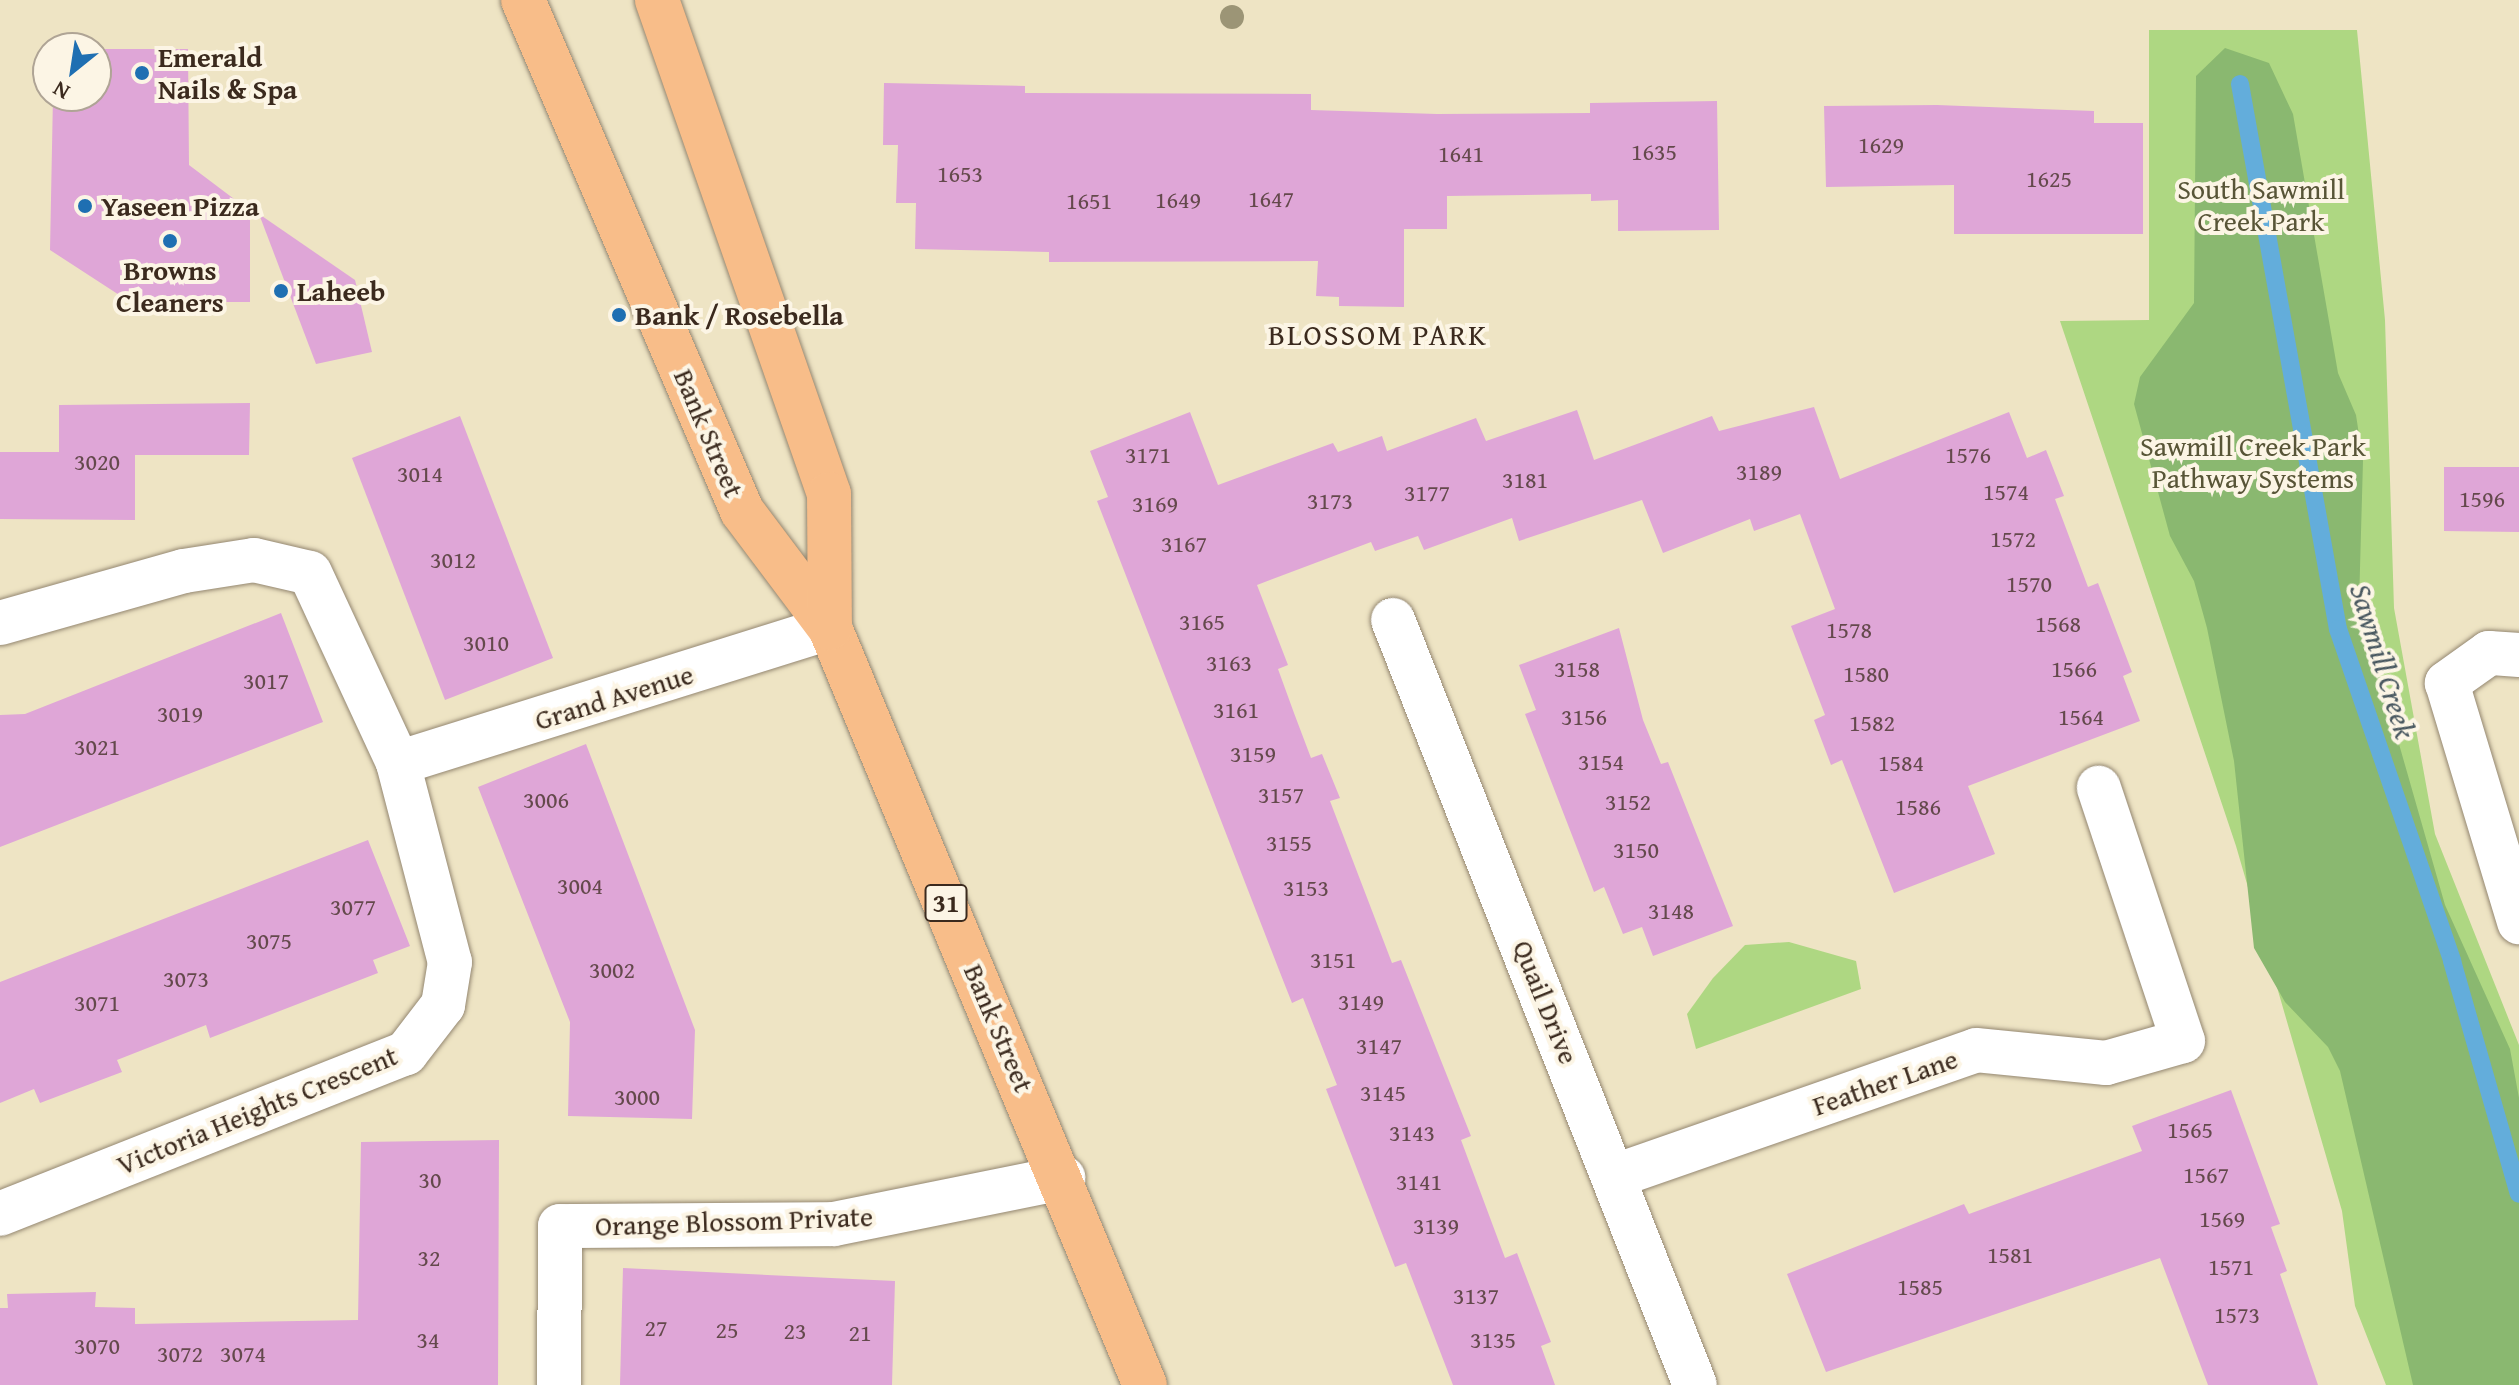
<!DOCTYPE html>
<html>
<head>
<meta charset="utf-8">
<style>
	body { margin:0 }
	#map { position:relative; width:2519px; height:1385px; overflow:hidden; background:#eee4c4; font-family:"Gentium Book Plus",serif }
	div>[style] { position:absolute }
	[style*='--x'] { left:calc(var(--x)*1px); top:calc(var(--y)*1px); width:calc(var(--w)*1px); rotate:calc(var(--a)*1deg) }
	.green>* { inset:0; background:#aed782 }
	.forest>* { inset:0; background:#8ab870 }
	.stream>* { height:18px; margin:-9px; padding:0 9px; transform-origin:9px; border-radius:9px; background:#63addb }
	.building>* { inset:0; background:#dfa6d7 }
	.roads { filter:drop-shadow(0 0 2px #948771) drop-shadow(0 0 2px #948771) }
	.street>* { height:44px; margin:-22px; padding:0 22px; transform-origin:22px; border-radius:22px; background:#fff }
	.primary>* { height:44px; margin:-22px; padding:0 22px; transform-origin:22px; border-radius:22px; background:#f8bd89 }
	.trees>* { width:24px; height:24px; margin:-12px; border-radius:50%; background:#9c9576 }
	.dots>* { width:22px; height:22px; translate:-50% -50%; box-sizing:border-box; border:4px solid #fcf5e5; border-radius:50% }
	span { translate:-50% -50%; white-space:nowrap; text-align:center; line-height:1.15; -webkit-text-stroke:8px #fcf5e5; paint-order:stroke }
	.number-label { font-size:24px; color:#64494c }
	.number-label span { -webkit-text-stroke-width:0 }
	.shield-label span { padding:2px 6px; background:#fcf5e5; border:2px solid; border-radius:6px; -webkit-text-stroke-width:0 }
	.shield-label { font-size:26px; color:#3b2a1e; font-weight:700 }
	.poi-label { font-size:28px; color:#3b2a1e; font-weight:700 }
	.left { translate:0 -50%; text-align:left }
	.park-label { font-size:28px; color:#585537 }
	.street-label { font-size:28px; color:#3b2a1e }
	.neighbourhood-label { font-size:30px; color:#3b2a1e; letter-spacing:2px }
	.water-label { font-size:30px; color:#495860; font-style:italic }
	.north { position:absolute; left:32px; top:32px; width:80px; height:80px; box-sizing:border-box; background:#fcf5e5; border:2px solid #afa495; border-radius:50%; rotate:210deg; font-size:22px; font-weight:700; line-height:32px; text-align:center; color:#3b2a1e }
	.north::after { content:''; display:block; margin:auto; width:28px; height:36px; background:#1f6fb2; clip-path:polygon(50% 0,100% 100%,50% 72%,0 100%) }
</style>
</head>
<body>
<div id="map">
	<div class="green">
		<div style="clip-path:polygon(2149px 30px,2357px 30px,2385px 320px,2394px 608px,2435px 834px,2519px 1045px,2519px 1385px,2386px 1385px,2355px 1306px,2342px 1211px,2236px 846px,2060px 321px,2149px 320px)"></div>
		<div style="clip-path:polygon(1789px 942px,1856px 961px,1861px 989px,1696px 1049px,1687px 1014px,1713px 978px,1745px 945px)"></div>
	</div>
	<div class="forest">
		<div style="clip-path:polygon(2225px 48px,2269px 63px,2293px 114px,2338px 373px,2356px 415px,2363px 461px,2359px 604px,2445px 905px,2510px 1049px,2519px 1098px,2519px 1385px,2413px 1385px,2340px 1071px,2328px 1047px,2285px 1002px,2254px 948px,2234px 761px,2207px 628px,2194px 581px,2170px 536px,2134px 404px,2140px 377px,2194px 303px,2196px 76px)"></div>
	</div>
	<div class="stream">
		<div style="--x:2240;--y:84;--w:554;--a:79.81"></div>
		<div style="--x:2338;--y:629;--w:351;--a:71"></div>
		<div style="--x:2452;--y:961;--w:242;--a:74"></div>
	</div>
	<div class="building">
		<div style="clip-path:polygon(96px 49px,188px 49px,189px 165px,250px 211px,250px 302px,130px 302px,50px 250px,53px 96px,96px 96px)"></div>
		<div style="clip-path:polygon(884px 83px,1025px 86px,1025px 93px,1311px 94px,1311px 110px,1437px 114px,1590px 113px,1590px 103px,1717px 101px,1719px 230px,1618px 231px,1618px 200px,1591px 201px,1591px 194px,1447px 196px,1447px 229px,1404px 229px,1404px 307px,1339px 306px,1339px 297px,1316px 296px,1318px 261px,1049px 262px,1049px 252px,915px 249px,916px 203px,896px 203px,898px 145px,883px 145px)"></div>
		<div style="clip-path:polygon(1937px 105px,2094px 111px,2094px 123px,2143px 123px,2143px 234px,1954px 234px,1954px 185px,1826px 187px,1824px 106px)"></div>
		<div style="clip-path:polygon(259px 214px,355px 280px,372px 352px,316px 364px)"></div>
		<div style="clip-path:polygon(250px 403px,249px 455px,135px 455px,135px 520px,0 519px,0 452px,59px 452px,59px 405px)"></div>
		<div style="clip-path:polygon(1814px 407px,1840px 479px,2009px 412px,2027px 458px,2046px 450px,2064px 496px,2055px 499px,2088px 587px,2098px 583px,2132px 672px,2123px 676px,2140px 721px,1968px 786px,1995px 854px,1894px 893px,1842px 760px,1831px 765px,1814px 720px,1825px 715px,1791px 626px,1835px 609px,1800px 514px,1754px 531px,1750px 519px,1663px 553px,1642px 500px,1519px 541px,1512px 518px,1424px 550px,1418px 536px,1375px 551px,1371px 542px,1257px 585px,1288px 665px,1278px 669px,1294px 713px,1311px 758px,1322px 754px,1340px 798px,1330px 801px,1392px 963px,1401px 960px,1471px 1136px,1461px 1140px,1505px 1258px,1517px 1253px,1551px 1342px,1541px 1346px,1555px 1385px,1453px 1385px,1406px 1263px,1395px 1267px,1343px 1133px,1326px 1089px,1337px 1085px,1303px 998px,1292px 1003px,1279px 970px,1097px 501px,1108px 497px,1090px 451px,1190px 412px,1218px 485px,1333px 443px,1338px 452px,1382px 436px,1387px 451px,1476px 418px,1486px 441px,1577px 410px,1594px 460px,1712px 416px,1719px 431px)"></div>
		<div style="clip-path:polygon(460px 416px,553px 658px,445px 700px,352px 458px)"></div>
		<div style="clip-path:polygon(2444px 467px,2519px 467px,2519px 532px,2444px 531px)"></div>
		<div style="clip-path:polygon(281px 613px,323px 722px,0 847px,0 715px,25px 714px)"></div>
		<div style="clip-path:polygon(1619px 628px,1643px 720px,1661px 764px,1668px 762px,1733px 926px,1653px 956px,1642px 927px,1623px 934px,1604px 887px,1594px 892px,1525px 714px,1536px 710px,1519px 665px)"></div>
		<div style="clip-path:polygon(586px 744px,695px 1030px,692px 1119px,568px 1116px,570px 1022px,478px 787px)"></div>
		<div style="clip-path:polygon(368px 840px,410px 946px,373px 960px,378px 973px,210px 1038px,206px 1025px,117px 1060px,122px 1072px,40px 1103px,34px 1089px,0 1103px,0 982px)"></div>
		<div style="clip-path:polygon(2231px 1090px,2280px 1224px,2271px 1227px,2287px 1271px,2280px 1274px,2318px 1385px,2208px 1385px,2160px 1258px,1826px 1372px,1787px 1274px,1964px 1204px,1969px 1214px,2142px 1151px,2132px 1126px)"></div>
		<div style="clip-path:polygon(499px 1140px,498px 1385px,0 1385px,0 1308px,8px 1308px,7px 1294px,96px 1292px,95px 1307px,135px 1308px,135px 1324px,358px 1320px,361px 1142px)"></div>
		<div style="clip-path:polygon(623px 1268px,895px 1281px,892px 1385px,620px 1385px)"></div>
	</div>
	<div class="roads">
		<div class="street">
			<div style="--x:1393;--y:620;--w:822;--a:68.46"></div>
			<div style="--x:0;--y:623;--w:191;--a:-15.8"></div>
			<div style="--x:184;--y:571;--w:71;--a:-8.9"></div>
			<div style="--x:254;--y:560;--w:57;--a:13.1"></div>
			<div style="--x:310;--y:573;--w:209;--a:65.1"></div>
			<div style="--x:398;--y:763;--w:206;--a:75.4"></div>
			<div style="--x:450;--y:962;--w:44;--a:99.2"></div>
			<div style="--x:443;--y:1005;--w:61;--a:127.6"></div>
			<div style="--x:406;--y:1053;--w:437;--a:158.4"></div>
			<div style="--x:2519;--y:655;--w:30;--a:-176"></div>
			<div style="--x:2489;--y:653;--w:52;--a:144.5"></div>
			<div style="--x:2447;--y:683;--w:250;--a:73.2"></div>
			<div style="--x:398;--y:763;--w:453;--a:-17.4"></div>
			<div style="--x:1615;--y:1176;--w:382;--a:-19.2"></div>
			<div style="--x:1976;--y:1050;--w:131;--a:5.7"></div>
			<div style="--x:2106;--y:1063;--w:80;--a:-15.9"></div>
			<div style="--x:2183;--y:1041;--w:267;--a:-108.4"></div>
			<div style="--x:559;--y:1385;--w:159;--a:-89.6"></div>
			<div style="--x:560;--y:1226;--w:274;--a:-0.4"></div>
			<div style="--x:834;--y:1224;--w:234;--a:-11.4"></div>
		</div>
		<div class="primary">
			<div style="--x:523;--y:0;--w:556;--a:66.8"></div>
			<div style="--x:742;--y:511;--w:146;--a:53.1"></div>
			<div style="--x:830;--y:628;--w:820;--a:67.41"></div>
			<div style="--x:657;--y:0;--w:523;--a:70.8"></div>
			<div style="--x:829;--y:494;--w:134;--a:89.6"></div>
		</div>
	</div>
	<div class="trees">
		<div style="left:1232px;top:17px"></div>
	</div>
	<div class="dots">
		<div style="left:142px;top:73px;background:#1f6fb2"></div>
		<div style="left:85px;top:206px;background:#1f6fb2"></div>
		<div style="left:170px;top:241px;background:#1f6fb2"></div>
		<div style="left:281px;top:291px;background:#1f6fb2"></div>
		<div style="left:619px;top:315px;background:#1f6fb2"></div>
	</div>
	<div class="number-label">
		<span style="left:1881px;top:145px">1629</span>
		<span style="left:1654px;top:152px">1635</span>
		<span style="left:1461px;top:154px">1641</span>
		<span style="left:960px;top:174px">1653</span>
		<span style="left:2049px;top:179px">1625</span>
		<span style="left:1271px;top:199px">1647</span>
		<span style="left:1178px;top:200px">1649</span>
		<span style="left:1089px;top:201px">1651</span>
		<span style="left:1148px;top:455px">3171</span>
		<span style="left:1968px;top:455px">1576</span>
		<span style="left:97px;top:462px">3020</span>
		<span style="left:1759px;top:472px">3189</span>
		<span style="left:420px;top:474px">3014</span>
		<span style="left:1525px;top:480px">3181</span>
		<span style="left:2006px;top:492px">1574</span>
		<span style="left:1427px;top:493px">3177</span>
		<span style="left:2482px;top:499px">1596</span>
		<span style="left:1330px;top:501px">3173</span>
		<span style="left:1155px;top:504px">3169</span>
		<span style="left:2013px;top:539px">1572</span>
		<span style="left:1184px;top:544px">3167</span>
		<span style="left:453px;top:560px">3012</span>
		<span style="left:2029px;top:584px">1570</span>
		<span style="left:1202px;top:622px">3165</span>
		<span style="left:2058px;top:624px">1568</span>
		<span style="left:1849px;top:630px">1578</span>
		<span style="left:486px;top:643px">3010</span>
		<span style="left:1229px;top:663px">3163</span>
		<span style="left:1577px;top:669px">3158</span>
		<span style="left:2074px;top:669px">1566</span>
		<span style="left:1866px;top:674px">1580</span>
		<span style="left:266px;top:681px">3017</span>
		<span style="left:1236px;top:710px">3161</span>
		<span style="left:180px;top:714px">3019</span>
		<span style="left:1584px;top:717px">3156</span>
		<span style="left:2081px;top:717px">1564</span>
		<span style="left:1872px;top:723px">1582</span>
		<span style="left:97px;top:747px">3021</span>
		<span style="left:1253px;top:754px">3159</span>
		<span style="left:1601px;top:762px">3154</span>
		<span style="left:1901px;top:763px">1584</span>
		<span style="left:1281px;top:795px">3157</span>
		<span style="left:546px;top:800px">3006</span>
		<span style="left:1628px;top:802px">3152</span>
		<span style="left:1918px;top:807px">1586</span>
		<span style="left:1289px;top:843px">3155</span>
		<span style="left:1636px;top:850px">3150</span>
		<span style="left:580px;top:886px">3004</span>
		<span style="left:1306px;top:888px">3153</span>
		<span style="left:353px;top:907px">3077</span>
		<span style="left:1671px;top:911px">3148</span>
		<span style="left:269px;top:941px">3075</span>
		<span style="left:1333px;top:960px">3151</span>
		<span style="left:612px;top:970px">3002</span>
		<span style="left:186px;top:979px">3073</span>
		<span style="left:1361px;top:1002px">3149</span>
		<span style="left:97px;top:1003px">3071</span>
		<span style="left:1379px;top:1046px">3147</span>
		<span style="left:1383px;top:1093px">3145</span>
		<span style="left:637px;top:1097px">3000</span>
		<span style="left:2190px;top:1130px">1565</span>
		<span style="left:1412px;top:1133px">3143</span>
		<span style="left:2206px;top:1175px">1567</span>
		<span style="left:430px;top:1180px">30</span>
		<span style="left:1419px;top:1182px">3141</span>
		<span style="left:2222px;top:1219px">1569</span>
		<span style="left:1436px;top:1226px">3139</span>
		<span style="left:2010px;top:1255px">1581</span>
		<span style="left:429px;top:1258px">32</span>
		<span style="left:2231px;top:1267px">1571</span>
		<span style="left:1920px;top:1287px">1585</span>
		<span style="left:1476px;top:1296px">3137</span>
		<span style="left:2237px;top:1315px">1573</span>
		<span style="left:656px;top:1328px">27</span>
		<span style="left:727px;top:1330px">25</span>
		<span style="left:795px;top:1331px">23</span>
		<span style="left:860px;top:1333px">21</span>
		<span style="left:428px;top:1340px">34</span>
		<span style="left:1493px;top:1340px">3135</span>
		<span style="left:97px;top:1346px">3070</span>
		<span style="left:180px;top:1354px">3072</span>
		<span style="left:243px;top:1354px">3074</span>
	</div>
	<div class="shield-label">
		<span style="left:946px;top:903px">31</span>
	</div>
	<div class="poi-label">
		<span class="left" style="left:158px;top:73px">Emerald<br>Nails &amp; Spa</span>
		<span class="left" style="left:101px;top:206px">Yaseen Pizza</span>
		<span style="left:170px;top:286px">Browns<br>Cleaners</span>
		<span class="left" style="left:297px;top:291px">Laheeb</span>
		<span class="left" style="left:635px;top:315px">Bank / Rosebella</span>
	</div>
	<div class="park-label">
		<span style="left:2261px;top:205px">South Sawmill<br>Creek Park</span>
		<span style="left:2253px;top:462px">Sawmill Creek Park<br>Pathway Systems</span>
	</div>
	<div class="street-label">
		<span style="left:709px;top:433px;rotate:67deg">Bank Street</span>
		<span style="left:614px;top:697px;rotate:-17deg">Grand Avenue</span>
		<span style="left:1546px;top:1002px;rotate:68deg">Quail Drive</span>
		<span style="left:999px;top:1028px;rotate:67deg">Bank Street</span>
		<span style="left:1885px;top:1082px;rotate:-19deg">Feather Lane</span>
		<span style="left:257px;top:1110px;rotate:-22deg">Victoria Heights Crescent</span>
		<span style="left:734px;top:1221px;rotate:-2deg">Orange Blossom Private</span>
	</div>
	<div class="neighbourhood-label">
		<span style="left:1378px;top:334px">BLOSSOM PARK</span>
	</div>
	<div class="water-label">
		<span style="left:2383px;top:661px;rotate:73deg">Sawmill Creek</span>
	</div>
	<div class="north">N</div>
</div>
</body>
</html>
